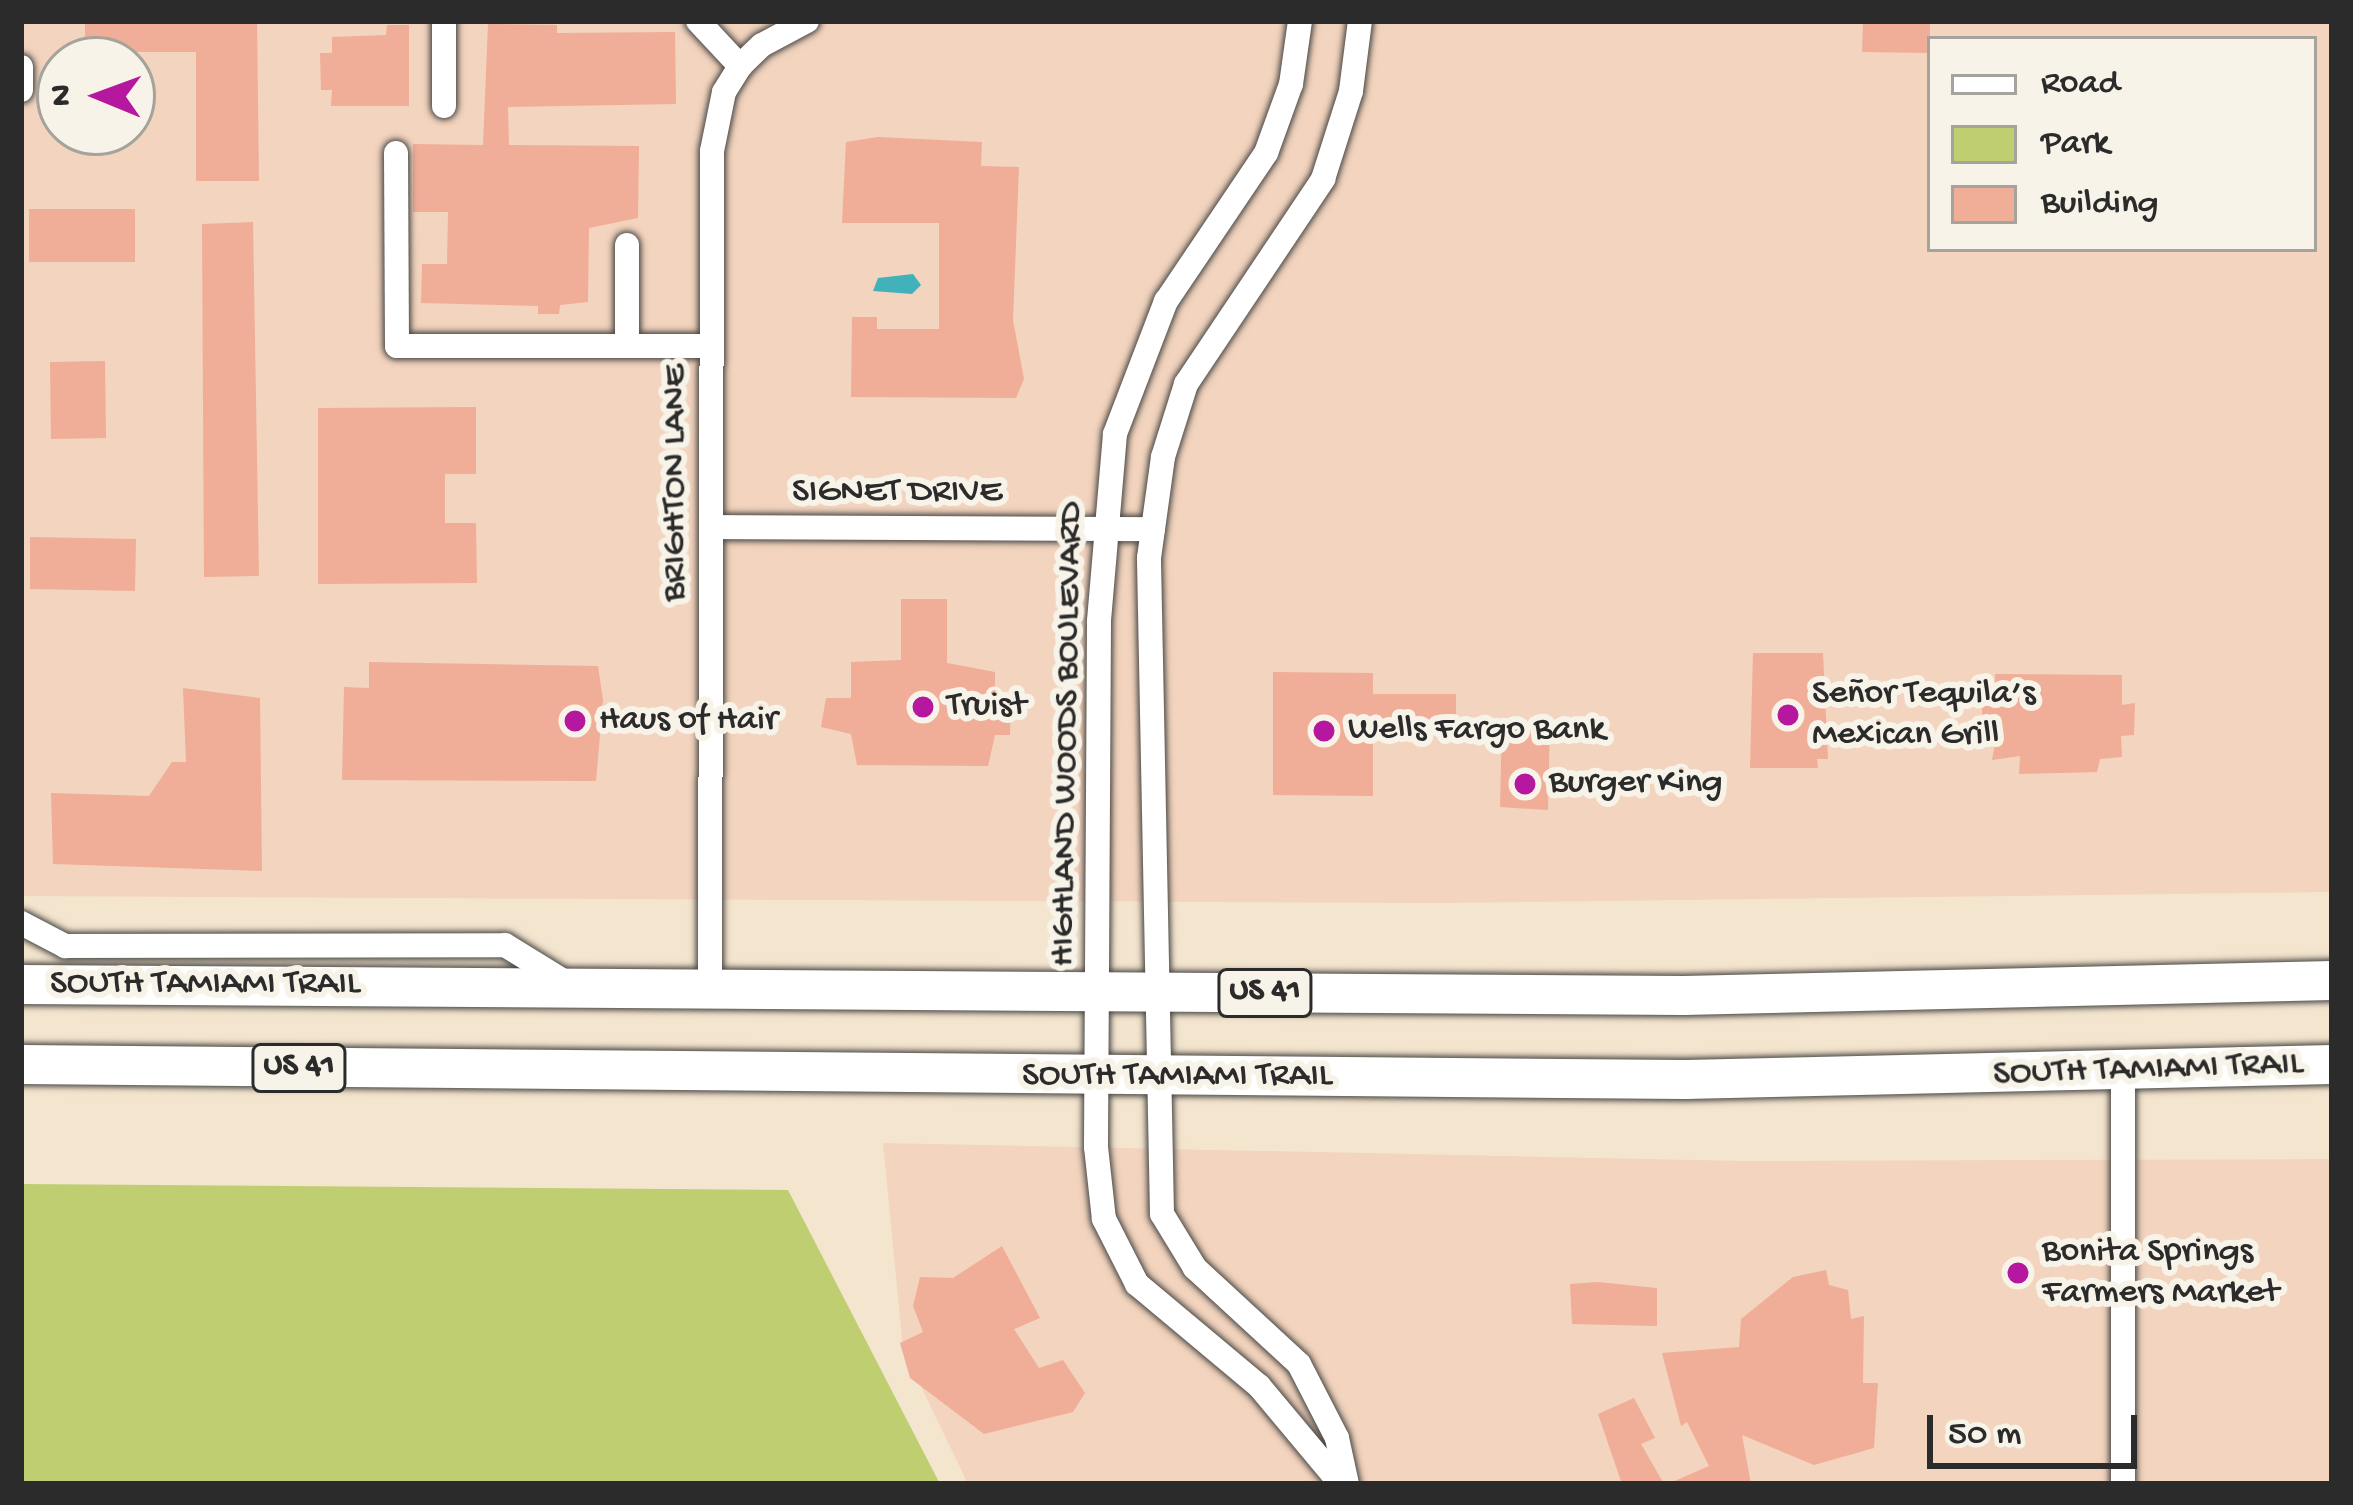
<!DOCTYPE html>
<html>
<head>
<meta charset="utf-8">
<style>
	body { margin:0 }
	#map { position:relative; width:2353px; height:1505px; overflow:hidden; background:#f4e5cf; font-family:"Gochi Hand",sans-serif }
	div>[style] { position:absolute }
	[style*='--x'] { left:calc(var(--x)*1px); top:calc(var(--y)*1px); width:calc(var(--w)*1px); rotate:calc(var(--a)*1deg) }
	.built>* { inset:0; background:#f3d4be }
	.green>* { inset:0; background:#bfce71 }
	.water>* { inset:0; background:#41b2b9 }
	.building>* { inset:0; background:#f0ad97 }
	.roads { filter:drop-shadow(0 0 3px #494744) drop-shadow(0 0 3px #494744) }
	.street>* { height:24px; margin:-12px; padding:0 12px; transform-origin:12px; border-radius:12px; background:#fff }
	.primary>* { height:39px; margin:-19.5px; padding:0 19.5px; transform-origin:19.5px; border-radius:19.5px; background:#fff }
	.dots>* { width:33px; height:33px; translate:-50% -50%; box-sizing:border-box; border:6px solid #f7f3e8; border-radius:50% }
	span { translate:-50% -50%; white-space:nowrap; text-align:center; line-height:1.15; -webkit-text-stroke:12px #f7f3e8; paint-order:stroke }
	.shield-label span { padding:3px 9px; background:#f7f3e8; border:3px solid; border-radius:9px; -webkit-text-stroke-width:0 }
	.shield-label { font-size:33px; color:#2b2b2b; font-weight:700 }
	.street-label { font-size:36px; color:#2b2b2b }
	.poi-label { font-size:36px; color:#2b2b2b }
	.left { translate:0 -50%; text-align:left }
	.frame { position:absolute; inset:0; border:24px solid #2b2b2b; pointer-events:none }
	.legend { position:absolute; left:1927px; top:36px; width:390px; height:216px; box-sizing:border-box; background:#f7f3e8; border:3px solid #a5a39c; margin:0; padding:15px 21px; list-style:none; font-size:36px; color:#2b2b2b }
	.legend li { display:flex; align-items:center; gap:24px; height:60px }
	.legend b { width:60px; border:3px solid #a5a39c }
	.north { position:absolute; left:36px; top:36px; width:120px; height:120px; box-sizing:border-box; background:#f7f3e8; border:3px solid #a5a39c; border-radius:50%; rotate:271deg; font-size:33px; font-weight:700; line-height:48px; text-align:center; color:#2b2b2b }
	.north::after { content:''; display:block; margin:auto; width:42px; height:54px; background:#b5179e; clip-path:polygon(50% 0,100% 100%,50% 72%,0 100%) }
	.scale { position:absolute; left:1927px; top:1415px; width:210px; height:54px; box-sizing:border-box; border:6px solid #2b2b2b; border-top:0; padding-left:15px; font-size:36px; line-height:42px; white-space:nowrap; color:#2b2b2b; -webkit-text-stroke:9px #f7f3e8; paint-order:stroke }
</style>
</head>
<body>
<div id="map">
	<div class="built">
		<div style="clip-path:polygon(evenodd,21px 21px,2332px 21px,2332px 892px,1436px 903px,21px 896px,21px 21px,1930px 39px,2314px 39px,2314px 249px,1930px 249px,1930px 39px,21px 21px,60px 60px,132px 60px,132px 132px,60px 132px,60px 60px)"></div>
		<div style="clip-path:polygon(883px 1143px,1744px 1161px,2332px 1159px,2332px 1484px,968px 1484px,903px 1349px)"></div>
	</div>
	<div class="green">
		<div style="clip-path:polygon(21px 1184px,788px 1190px,940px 1484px,21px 1484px)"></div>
	</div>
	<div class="water">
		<div style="clip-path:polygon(913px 274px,921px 285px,912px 294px,873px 291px,878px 278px)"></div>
	</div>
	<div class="building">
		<div style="clip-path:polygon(85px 21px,257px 21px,259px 181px,196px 181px,196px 52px,85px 52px)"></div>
		<div style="clip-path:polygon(1863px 21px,1930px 21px,1930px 53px,1862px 52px)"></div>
		<div style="clip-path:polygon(488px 24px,557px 25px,557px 33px,675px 32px,676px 104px,508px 107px,509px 145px,639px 146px,638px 218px,589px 228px,588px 302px,560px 305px,559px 314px,538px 314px,538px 306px,421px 303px,422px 264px,447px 264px,448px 212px,413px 212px,413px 144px,483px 145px)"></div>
		<div style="clip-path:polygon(387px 25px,409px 25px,409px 106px,331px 106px,332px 90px,321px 90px,320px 53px,332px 53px,332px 37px,386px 35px)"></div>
		<div style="clip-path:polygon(878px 137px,982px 142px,981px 166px,1019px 167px,1013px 320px,1024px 379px,1016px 398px,851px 397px,852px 317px,877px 317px,877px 329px,939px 329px,939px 223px,842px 223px,846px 142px)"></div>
		<div style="clip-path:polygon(29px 209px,135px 209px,135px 262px,29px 262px)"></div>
		<div style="clip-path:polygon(253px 222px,259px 576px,204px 577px,202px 224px)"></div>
		<div style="clip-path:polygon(105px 361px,106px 438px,51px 439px,50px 362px)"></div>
		<div style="clip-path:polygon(476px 407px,476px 474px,445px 474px,445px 523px,476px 523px,477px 583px,318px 584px,318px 408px)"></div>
		<div style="clip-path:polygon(30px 537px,136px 539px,135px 591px,30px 589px)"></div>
		<div style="clip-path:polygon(901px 599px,947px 599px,947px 663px,995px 672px,995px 700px,1011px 700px,1010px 735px,995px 735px,988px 766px,857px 765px,851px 734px,821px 727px,826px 698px,851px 698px,851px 662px,901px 660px)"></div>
		<div style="clip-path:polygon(1753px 653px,1823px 653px,1828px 759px,1817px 759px,1818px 768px,1750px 768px)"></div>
		<div style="clip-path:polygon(369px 662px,598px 666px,603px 700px,596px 781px,342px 780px,344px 687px,369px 688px)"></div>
		<div style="clip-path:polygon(1273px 672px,1373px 673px,1373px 694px,1456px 694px,1456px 728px,1373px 728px,1373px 796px,1273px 795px)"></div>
		<div style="clip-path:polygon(1995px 674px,2122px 675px,2122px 705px,2135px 703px,2134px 735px,2121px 736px,2122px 757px,2100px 759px,2097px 772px,2019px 774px,2020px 756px,1992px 760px,1997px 733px,1982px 733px,1982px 704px,1996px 704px)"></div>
		<div style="clip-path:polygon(183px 688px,260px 698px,262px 871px,53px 864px,51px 793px,149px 796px,172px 762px,186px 762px)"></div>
		<div style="clip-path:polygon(1502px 721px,1550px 721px,1548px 810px,1500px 807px)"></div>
		<div style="clip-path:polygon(1002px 1246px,1040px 1318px,1014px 1329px,1039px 1368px,1063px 1360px,1085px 1393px,1073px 1412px,984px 1434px,910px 1378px,900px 1343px,923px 1332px,913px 1306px,920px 1277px,953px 1278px)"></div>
		<div style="clip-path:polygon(1826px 1270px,1829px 1285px,1848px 1290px,1851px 1319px,1864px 1316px,1863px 1383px,1878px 1383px,1874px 1448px,1814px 1465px,1742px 1435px,1751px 1484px,1668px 1484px,1709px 1466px,1687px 1422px,1681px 1426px,1662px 1353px,1739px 1347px,1741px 1319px,1793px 1277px)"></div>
		<div style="clip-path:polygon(1598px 1282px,1657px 1288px,1657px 1326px,1572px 1324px,1570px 1284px)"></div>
		<div style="clip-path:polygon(1634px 1398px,1655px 1438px,1641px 1444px,1664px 1484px,1622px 1484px,1598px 1414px)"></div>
	</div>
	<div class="roads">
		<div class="street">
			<div style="--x:444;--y:21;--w:85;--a:90"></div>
			<div style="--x:698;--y:21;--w:62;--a:47"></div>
			<div style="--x:1300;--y:21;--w:64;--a:98.1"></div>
			<div style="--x:1291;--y:84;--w:73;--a:109.9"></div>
			<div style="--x:1266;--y:153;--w:179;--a:124"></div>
			<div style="--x:1166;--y:301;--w:142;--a:111"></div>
			<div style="--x:1115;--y:434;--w:189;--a:94.9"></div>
			<div style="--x:1099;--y:622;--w:525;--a:90.33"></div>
			<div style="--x:1096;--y:1147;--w:72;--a:83.7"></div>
			<div style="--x:1104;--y:1219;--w:73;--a:63.1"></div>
			<div style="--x:1137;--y:1284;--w:159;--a:39.9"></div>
			<div style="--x:1259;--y:1386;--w:128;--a:50.1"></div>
			<div style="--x:21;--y:67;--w:23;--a:90"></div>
			<div style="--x:396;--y:153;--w:193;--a:89.7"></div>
			<div style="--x:397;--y:346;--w:315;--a:0"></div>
			<div style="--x:627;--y:346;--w:101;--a:-90"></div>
			<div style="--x:712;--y:527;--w:441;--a:0.3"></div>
			<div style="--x:21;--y:923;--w:50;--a:27.6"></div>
			<div style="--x:65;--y:946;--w:440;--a:-0.1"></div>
			<div style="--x:505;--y:945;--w:76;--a:31.6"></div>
			<div style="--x:710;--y:987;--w:836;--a:-89.86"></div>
			<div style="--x:712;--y:151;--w:60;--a:-78.5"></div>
			<div style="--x:724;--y:92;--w:31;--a:-58"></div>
			<div style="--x:740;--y:66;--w:30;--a:-44"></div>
			<div style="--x:762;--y:45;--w:51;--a:-28.1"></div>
			<div style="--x:1347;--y:1484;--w:47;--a:-102.3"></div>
			<div style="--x:1337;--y:1438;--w:83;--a:-117.2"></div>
			<div style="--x:1299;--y:1364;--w:142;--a:-137.3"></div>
			<div style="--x:1195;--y:1268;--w:63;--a:-121.4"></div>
			<div style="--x:1162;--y:1214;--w:656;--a:-91.14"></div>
			<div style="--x:1149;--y:558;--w:102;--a:-82.1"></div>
			<div style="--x:1163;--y:457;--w:77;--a:-72.5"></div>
			<div style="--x:1186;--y:384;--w:247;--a:-56.2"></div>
			<div style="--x:1323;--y:179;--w:92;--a:-72.3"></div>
			<div style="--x:1351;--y:91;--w:71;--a:-82.7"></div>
			<div style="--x:2123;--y:1484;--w:412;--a:-90"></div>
		</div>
		<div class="primary">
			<div style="--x:21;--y:984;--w:1662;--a:0.38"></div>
			<div style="--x:1683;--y:995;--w:649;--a:-1.32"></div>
			<div style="--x:21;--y:1064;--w:1664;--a:0.52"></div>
			<div style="--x:1685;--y:1079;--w:647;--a:-1.33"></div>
		</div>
	</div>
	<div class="dots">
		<div style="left:923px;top:707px;background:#b5179e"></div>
		<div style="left:1788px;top:715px;background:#b5179e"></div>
		<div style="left:575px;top:721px;background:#b5179e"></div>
		<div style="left:1324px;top:731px;background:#b5179e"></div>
		<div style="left:1525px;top:784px;background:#b5179e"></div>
		<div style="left:2018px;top:1273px;background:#b5179e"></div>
	</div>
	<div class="shield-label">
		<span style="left:1265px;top:993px">US 41</span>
		<span style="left:299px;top:1068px">US 41</span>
	</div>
	<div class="street-label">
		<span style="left:676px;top:483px;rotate:-90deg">BRIGHTON LANE</span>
		<span style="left:897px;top:493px">SIGNET DRIVE</span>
		<span style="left:1068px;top:734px;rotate:-89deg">HIGHLAND WOODS BOULEVARD</span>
		<span style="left:205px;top:985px">SOUTH TAMIAMI TRAIL</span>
		<span style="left:2148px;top:1070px;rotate:-2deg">SOUTH TAMIAMI TRAIL</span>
		<span style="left:1177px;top:1077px">SOUTH TAMIAMI TRAIL</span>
	</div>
	<div class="poi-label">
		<span class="left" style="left:1812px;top:715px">Señor Tequila’s<br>Mexican Grill</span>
		<span class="left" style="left:947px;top:707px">Truist</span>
		<span class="left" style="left:599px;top:721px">Haus of Hair</span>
		<span class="left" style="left:1348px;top:731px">Wells Fargo Bank</span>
		<span class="left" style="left:1549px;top:784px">Burger King</span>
		<span class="left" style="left:2042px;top:1273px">Bonita Springs<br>Farmers Market</span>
	</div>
	<div class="frame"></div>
	<ul class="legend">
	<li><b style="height:15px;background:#fff"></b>Road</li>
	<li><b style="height:33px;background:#bfce71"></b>Park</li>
	<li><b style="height:33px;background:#f0ad97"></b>Building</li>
	</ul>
	<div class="north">N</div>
	<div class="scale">50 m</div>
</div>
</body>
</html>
